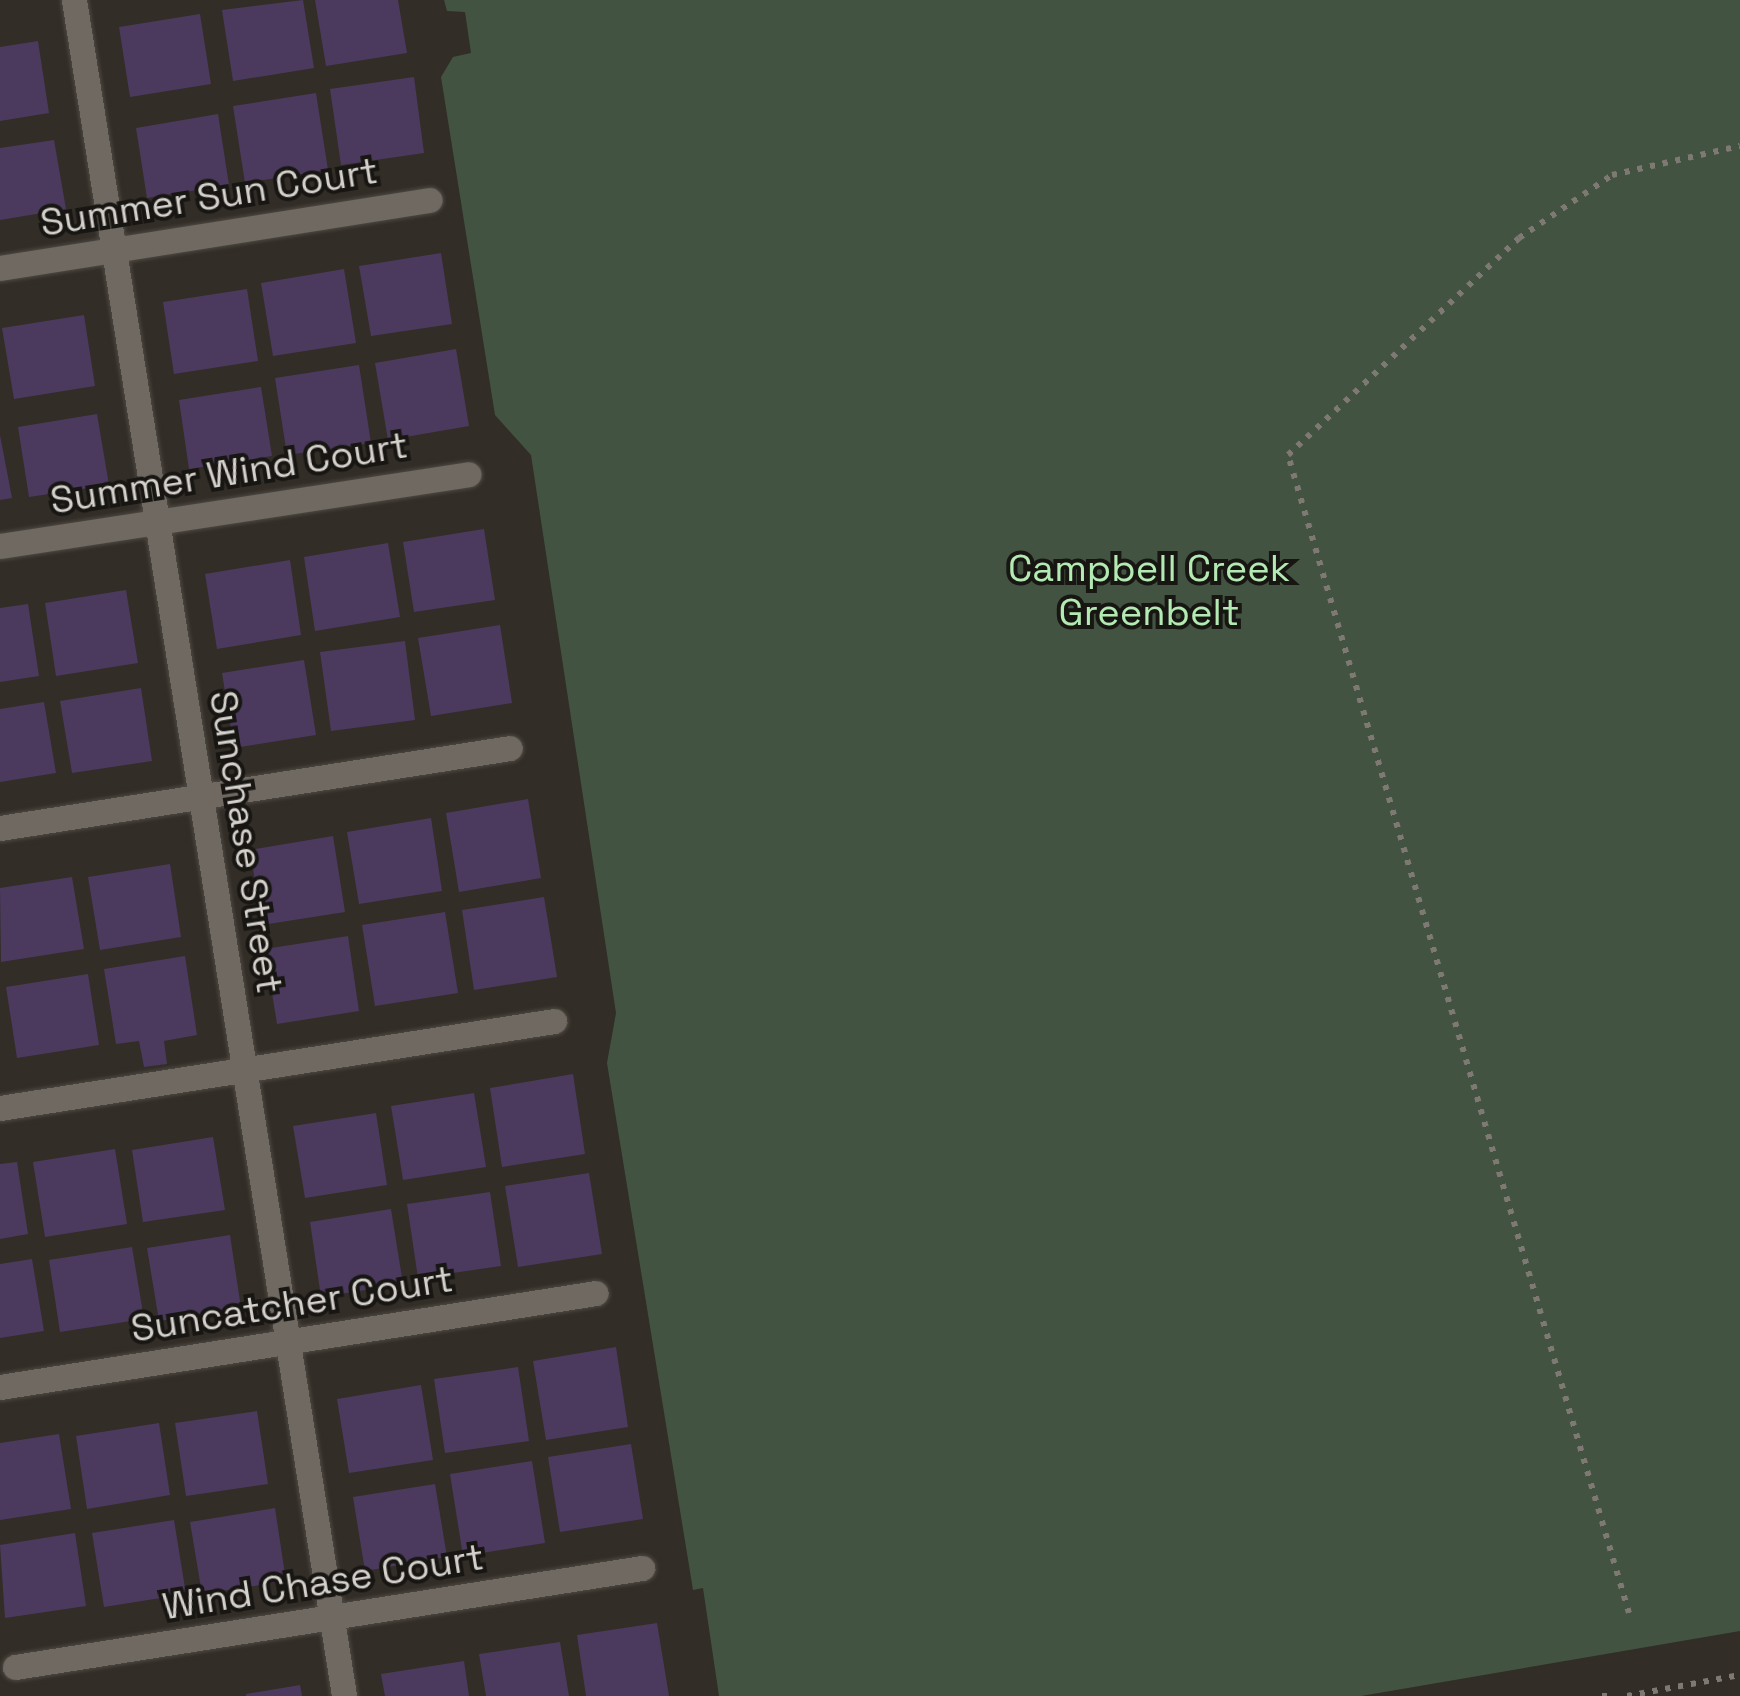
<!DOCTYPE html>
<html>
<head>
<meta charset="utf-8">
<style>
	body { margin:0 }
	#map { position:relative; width:1740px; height:1696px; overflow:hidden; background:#322d26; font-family:"Space Grotesk",sans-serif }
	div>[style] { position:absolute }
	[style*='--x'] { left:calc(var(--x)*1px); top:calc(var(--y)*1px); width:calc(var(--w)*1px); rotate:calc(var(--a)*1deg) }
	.green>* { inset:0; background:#425441 }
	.building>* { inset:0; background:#4b3a5e }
	.path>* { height:6px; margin-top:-3px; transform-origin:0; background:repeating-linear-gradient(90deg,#7e7973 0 5px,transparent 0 13px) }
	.roads { filter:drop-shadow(0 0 2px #4e4944) drop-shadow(0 0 2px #4e4944) }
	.minor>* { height:25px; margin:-12.5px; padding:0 12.5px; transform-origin:12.5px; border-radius:12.5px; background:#6f6961 }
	span { translate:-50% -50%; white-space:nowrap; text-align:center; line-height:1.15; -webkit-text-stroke:8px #181613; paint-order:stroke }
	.street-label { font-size:38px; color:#d4d0cc }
	.park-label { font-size:38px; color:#b3e9b2 }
</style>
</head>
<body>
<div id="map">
	<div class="green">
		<div style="clip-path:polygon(444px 0,1740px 0,1740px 1631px,1361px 1696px,719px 1696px,703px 1588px,693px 1590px,607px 1063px,616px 1013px,531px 455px,495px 415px,441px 77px,453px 57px,471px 53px,465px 12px,447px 11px)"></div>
	</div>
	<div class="building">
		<div style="clip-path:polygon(303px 0,314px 68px,233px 81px,222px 10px)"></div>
		<div style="clip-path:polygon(315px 0,398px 0,407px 53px,326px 66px)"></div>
		<div style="clip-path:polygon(200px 14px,211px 84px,130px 97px,119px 27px)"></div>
		<div style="clip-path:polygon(38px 41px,49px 113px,0 121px,0 47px)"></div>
		<div style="clip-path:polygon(414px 77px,424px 153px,341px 165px,330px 89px)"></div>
		<div style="clip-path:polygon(316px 93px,328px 170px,245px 183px,233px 106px)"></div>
		<div style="clip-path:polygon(218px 114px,229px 185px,147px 198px,136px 128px)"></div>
		<div style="clip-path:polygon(54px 140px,66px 209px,0 220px,0 148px)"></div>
		<div style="clip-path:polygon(441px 253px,452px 324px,371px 336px,359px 266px)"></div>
		<div style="clip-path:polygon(344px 269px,356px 343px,273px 356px,261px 283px)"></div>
		<div style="clip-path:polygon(247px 289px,258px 361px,174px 374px,163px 302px)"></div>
		<div style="clip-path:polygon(84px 315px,95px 386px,14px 399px,2px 328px)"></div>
		<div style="clip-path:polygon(456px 349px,469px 426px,388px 440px,375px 363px)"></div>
		<div style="clip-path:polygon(359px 365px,371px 443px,287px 455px,275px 378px)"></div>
		<div style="clip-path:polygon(261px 387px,272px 456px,189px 469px,179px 400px)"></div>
		<div style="clip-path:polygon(97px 414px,109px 485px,29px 497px,18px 427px)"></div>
		<div style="clip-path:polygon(0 435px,12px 498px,0 500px)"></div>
		<div style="clip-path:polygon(484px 529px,495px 600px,414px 612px,403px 542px)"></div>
		<div style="clip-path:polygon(388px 543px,400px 617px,315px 631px,304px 557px)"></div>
		<div style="clip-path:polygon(290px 560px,301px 635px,217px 649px,205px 574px)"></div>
		<div style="clip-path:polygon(126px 590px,138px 663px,56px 676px,45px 603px)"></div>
		<div style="clip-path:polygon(28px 604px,39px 676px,0 682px,0 608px)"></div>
		<div style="clip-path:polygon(500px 625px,512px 703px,431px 716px,418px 638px)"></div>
		<div style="clip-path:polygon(405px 641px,415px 720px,331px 731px,320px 652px)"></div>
		<div style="clip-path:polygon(304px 660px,316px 735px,234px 748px,222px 673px)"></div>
		<div style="clip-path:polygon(141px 688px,152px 761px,72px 773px,60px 701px)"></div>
		<div style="clip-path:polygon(44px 702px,56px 773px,0 782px,0 709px)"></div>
		<div style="clip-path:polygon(528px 799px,541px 878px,459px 892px,446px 813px)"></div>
		<div style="clip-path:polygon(431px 818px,442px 891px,359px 904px,347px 832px)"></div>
		<div style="clip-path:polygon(333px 836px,345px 912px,262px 925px,250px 850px)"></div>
		<div style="clip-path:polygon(170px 864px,181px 937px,100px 950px,88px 877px)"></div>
		<div style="clip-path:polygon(72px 877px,84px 949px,1px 962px,0 888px)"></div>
		<div style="clip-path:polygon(544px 897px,557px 977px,474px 990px,462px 910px)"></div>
		<div style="clip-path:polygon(445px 912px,458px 993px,375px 1006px,362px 925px)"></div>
		<div style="clip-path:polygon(348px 936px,359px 1011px,277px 1024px,265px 949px)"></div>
		<div style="clip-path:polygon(185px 956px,197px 1035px,164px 1041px,167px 1064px,144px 1067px,139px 1041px,116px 1044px,104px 969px)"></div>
		<div style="clip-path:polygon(88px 974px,99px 1045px,17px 1058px,6px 987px)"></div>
		<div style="clip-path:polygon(573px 1074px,585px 1154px,502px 1167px,490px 1088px)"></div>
		<div style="clip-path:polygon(474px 1093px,486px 1167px,403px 1180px,391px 1106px)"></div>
		<div style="clip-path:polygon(376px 1113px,387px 1185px,305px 1198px,293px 1126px)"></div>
		<div style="clip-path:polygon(213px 1137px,225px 1210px,143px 1222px,132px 1150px)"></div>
		<div style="clip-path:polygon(115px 1149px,127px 1224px,45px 1237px,33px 1162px)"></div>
		<div style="clip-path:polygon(17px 1162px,28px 1234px,0 1239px,0 1164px)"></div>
		<div style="clip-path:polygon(589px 1173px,602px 1254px,518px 1267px,505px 1186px)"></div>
		<div style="clip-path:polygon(490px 1192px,501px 1266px,418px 1278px,407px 1204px)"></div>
		<div style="clip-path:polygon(391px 1209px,403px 1284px,321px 1297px,310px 1222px)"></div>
		<div style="clip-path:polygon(230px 1235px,241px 1308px,159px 1321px,147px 1248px)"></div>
		<div style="clip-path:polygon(132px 1247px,144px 1319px,60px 1332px,49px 1260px)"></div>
		<div style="clip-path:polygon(32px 1259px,44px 1331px,0 1338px,0 1264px)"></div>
		<div style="clip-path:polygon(616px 1347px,628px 1427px,546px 1440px,533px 1361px)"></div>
		<div style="clip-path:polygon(518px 1367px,529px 1441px,445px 1453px,434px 1379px)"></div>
		<div style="clip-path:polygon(421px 1385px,433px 1460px,349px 1473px,337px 1399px)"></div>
		<div style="clip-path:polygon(257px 1411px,268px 1484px,186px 1496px,175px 1423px)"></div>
		<div style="clip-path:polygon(159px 1423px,170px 1495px,87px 1509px,76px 1436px)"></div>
		<div style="clip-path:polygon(59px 1434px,71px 1509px,0 1520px,0 1443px)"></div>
		<div style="clip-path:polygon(631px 1444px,643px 1519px,560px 1532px,548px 1457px)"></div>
		<div style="clip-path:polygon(532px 1461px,545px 1543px,463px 1556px,450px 1474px)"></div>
		<div style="clip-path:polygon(435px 1484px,447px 1557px,365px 1571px,353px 1497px)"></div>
		<div style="clip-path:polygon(275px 1508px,286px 1581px,202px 1594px,190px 1522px)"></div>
		<div style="clip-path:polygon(174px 1520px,186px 1594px,104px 1607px,92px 1533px)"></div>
		<div style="clip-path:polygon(75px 1533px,86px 1606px,5px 1618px,0 1545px)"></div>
		<div style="clip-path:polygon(657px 1623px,669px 1696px,586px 1696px,577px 1635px)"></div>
		<div style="clip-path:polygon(560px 1642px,569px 1696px,486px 1696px,479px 1654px)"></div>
		<div style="clip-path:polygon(464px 1661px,469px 1696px,385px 1696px,381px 1674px)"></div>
		<div style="clip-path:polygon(300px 1685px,302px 1696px,246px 1696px,246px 1694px)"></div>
	</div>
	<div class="path">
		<div style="--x:1629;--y:1613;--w:1207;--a:-106.41"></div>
		<div style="--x:1288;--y:455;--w:317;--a:-43.2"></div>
		<div style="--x:1519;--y:238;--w:112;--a:-34.1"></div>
		<div style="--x:1612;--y:175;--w:131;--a:-12.8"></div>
		<div style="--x:1602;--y:1696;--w:7;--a:0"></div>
		<div style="--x:1627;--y:1696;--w:115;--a:-10.5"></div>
	</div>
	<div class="roads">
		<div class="minor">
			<div style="--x:74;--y:0;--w:1717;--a:80.95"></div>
			<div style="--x:0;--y:268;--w:435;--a:-9"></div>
			<div style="--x:0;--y:546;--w:474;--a:-8.7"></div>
			<div style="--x:0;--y:828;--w:516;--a:-8.91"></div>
			<div style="--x:0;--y:1108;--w:561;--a:-8.92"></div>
			<div style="--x:0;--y:1387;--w:603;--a:-8.96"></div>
			<div style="--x:15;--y:1667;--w:635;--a:-8.97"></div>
		</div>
	</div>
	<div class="street-label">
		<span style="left:209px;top:197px;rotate:-9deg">Summer Sun Court</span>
		<span style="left:229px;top:473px;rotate:-9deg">Summer Wind Court</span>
		<span style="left:246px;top:842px;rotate:81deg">Sunchase Street</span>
		<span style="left:292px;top:1304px;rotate:-9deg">Suncatcher Court</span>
		<span style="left:323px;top:1582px;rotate:-9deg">Wind Chase Court</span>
	</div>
	<div class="park-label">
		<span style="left:1149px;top:591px">Campbell Creek<br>Greenbelt</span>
	</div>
</div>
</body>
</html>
